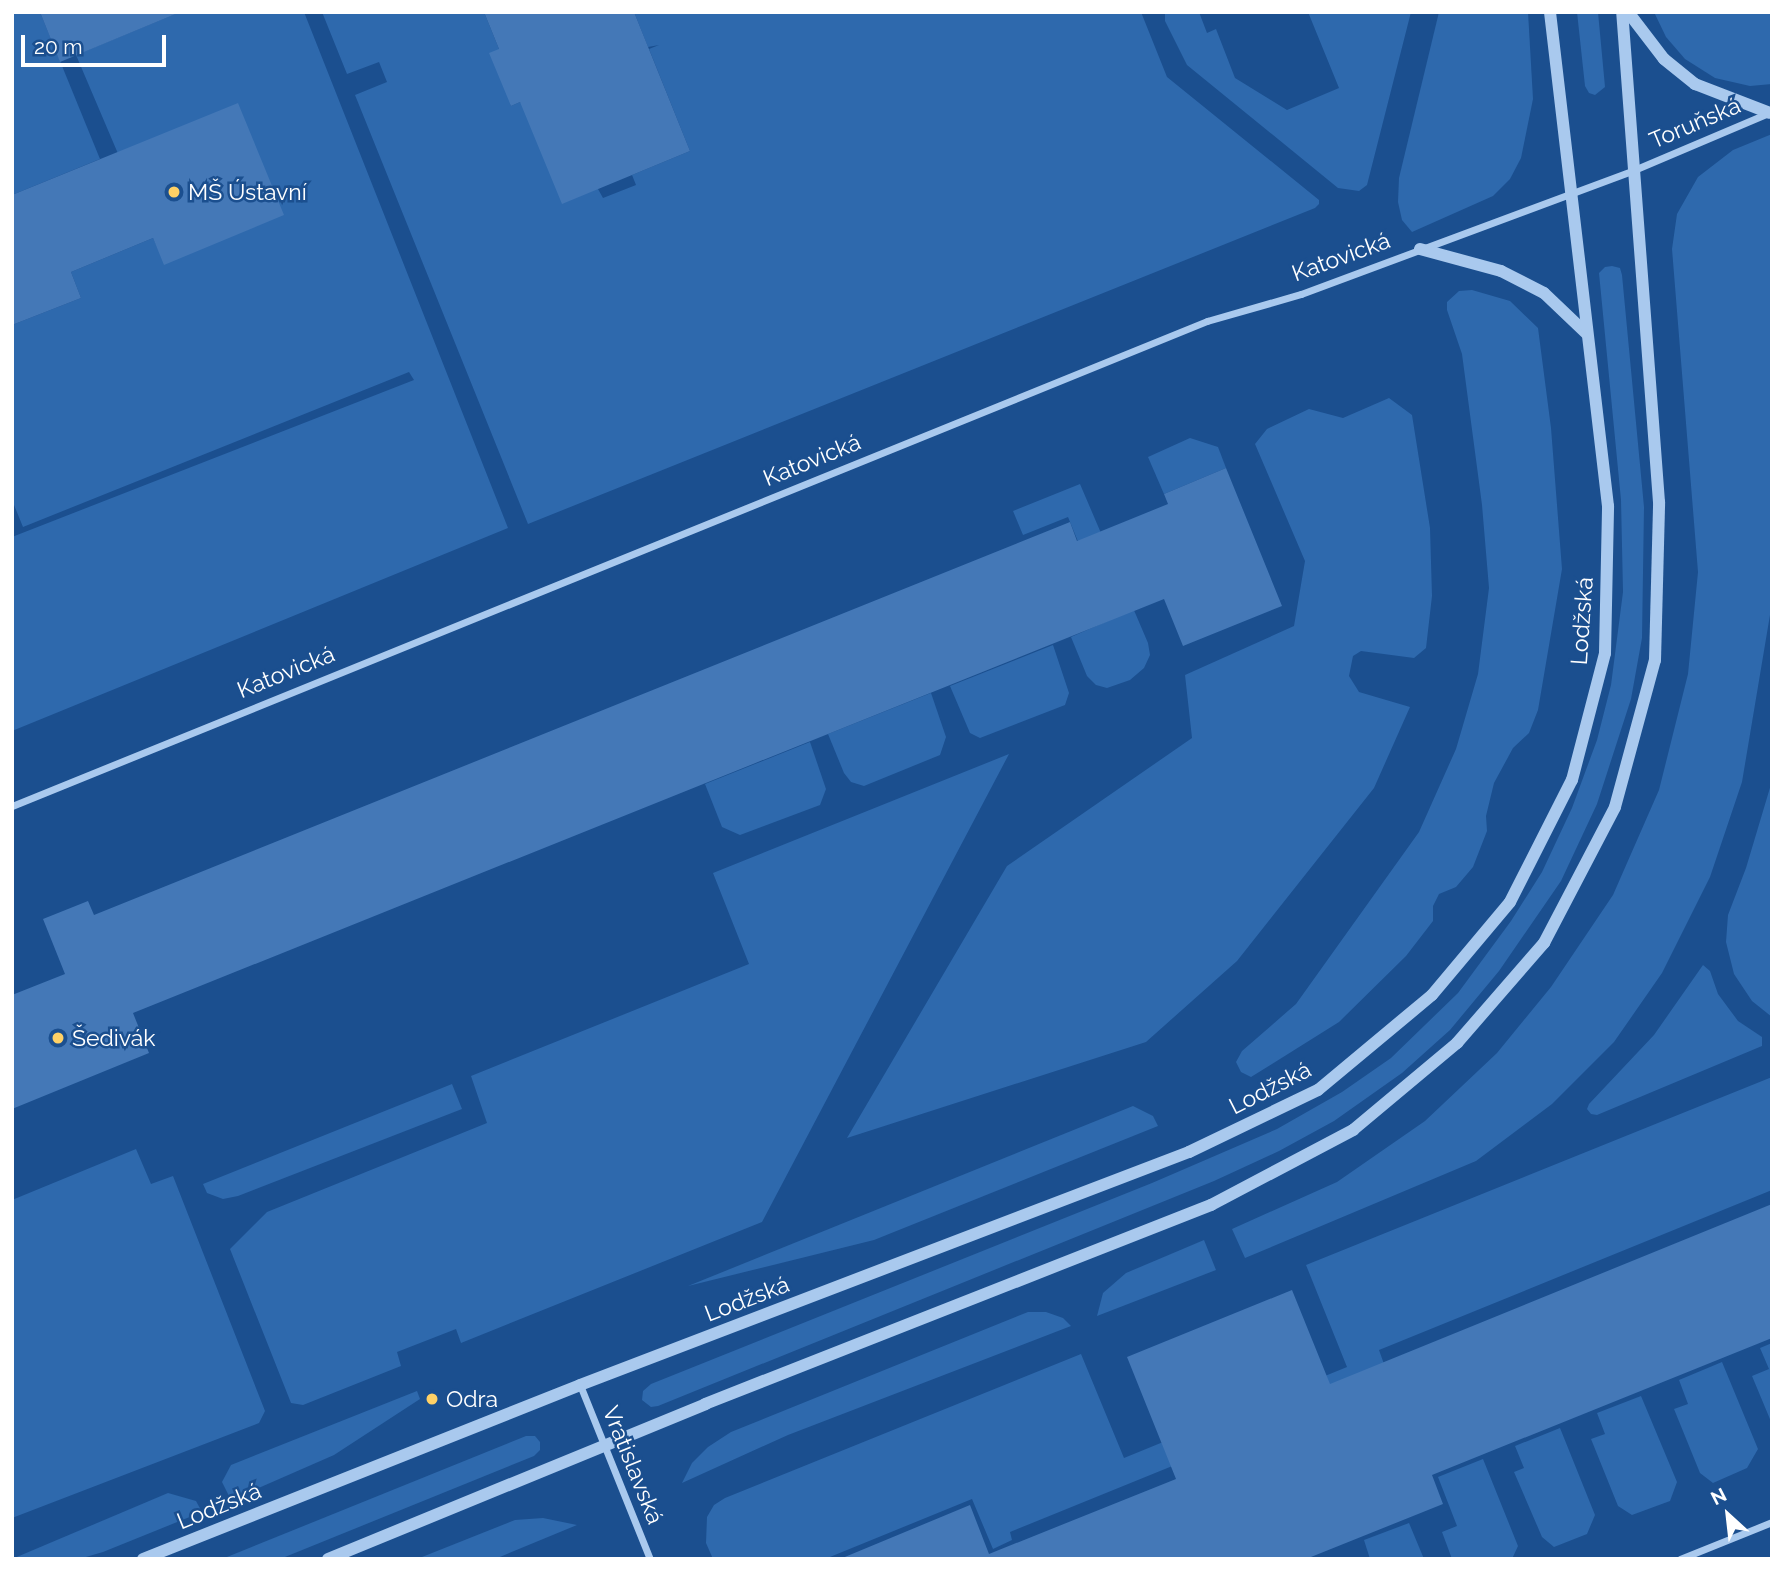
<!DOCTYPE html>
<html>
<head>
<meta charset="utf-8">
<style>
	body { margin:0 }
	#map { position:relative; width:1784px; height:1571px; overflow:hidden; background:#1b4f8f; font-family:Raleway,sans-serif }
	div>[style] { position:absolute }
	[style*='--x'] { left:calc(var(--x)*1px); top:calc(var(--y)*1px); width:calc(var(--w)*1px); rotate:calc(var(--a)*1deg) }
	.green>* { inset:0; background:#2e69ad }
	.building>* { inset:0; background:#4478b7 }
	.minor>* { height:7px; margin:-3.5px; padding:0 3.5px; transform-origin:3.5px; border-radius:3.5px; background:#a9c9ee }
	.tertiary>* { height:12px; margin:-6px; padding:0 6px; transform-origin:6px; border-radius:6px; background:#a9c9ee }
	.dots>* { width:19px; height:19px; translate:-50% -50%; box-sizing:border-box; border:4px solid #1b4f8f; border-radius:50% }
	span { translate:-50% -50%; white-space:nowrap; text-align:center; line-height:1.15; -webkit-text-stroke:5px #1b4f8f; paint-order:stroke }
	.street-label { font-size:23px; color:#fff }
	.poi-label { font-size:23px; color:#fff }
	.left { translate:0 -50%; text-align:left }
	.frame { position:absolute; inset:0; border:14px solid #fff; pointer-events:none }
	.north { position:absolute; left:1693px; top:1480px; width:70px; height:70px; -webkit-text-stroke:5px #1b4f8f; paint-order:stroke; rotate:333deg; font-size:19px; font-weight:700; line-height:28px; text-align:center; color:#fff }
	.north::after { content:''; display:block; margin:auto; width:24px; height:32px; background:#fff; clip-path:polygon(50% 0,100% 100%,50% 72%,0 100%) }
	.scale { position:absolute; left:21px; top:35px; width:145px; height:32px; box-sizing:border-box; border:4px solid #fff; border-top:0; padding-left:9px; font-size:21px; line-height:24px; white-space:nowrap; color:#fff; -webkit-text-stroke:5px #1b4f8f; paint-order:stroke }
</style>
</head>
<body>
<div id="map">
	<div class="green">
		<div style="clip-path:polygon(12px 12px,40px 12px,100px 159px,12px 195px)"></div>
		<div style="clip-path:polygon(180px 12px,304px 12px,508px 528px,12px 731px,12px 537px,414px 380px,409px 372px,23px 527px,12px 500px,12px 325px,81px 298px,71px 272px,153px 238px,165px 264px,76px 55px)"></div>
		<div style="clip-path:polygon(322px 12px,484px 12px,499px 49px,511px 106px,520px 102px,598px 189px,603px 198px,636px 185px,632px 175px,690px 151px,649px 49px,659px 45px,648px 47px,634px 12px,1141px 12px,1167px 77px,1319px 200px,1319px 204px,1315px 208px,528px 524px,355px 95px,387px 82px,379px 62px,347px 74px)"></div>
		<div style="clip-path:polygon(1165px 12px,1199px 12px,1207px 33px,1216px 29px,1235px 78px,1287px 110px,1339px 88px,1308px 12px,1411px 12px,1367px 185px,1359px 191px,1338px 188px,1187px 65px,1165px 21px)"></div>
		<div style="clip-path:polygon(1439px 12px,1528px 12px,1533px 99px,1521px 158px,1510px 179px,1493px 196px,1412px 232px,1402px 220px,1398px 202px,1399px 178px)"></div>
		<div style="clip-path:polygon(1577px 12px,1598px 12px,1605px 87px,1595px 95px,1589px 93px,1585px 86px)"></div>
		<div style="clip-path:polygon(1654px 12px,1772px 12px,1772px 84px,1750px 86px,1715px 78px,1685px 59px,1666px 37px)"></div>
		<div style="clip-path:polygon(1772px 134px,1772px 603px,1742px 782px,1710px 877px,1662px 973px,1614px 1042px,1552px 1104px,1476px 1161px,1245px 1258px,1232px 1229px,1337px 1182px,1425px 1121px,1497px 1053px,1551px 987px,1613px 895px,1659px 790px,1688px 674px,1698px 572px,1672px 249px,1677px 214px,1698px 177px,1733px 150px)"></div>
		<div style="clip-path:polygon(1612px 266px,1620px 268px,1622px 275px,1644px 507px,1642px 638px,1631px 699px,1597px 804px,1561px 881px,1499px 971px,1450px 1030px,1402px 1073px,1334px 1121px,1279px 1151px,1214px 1181px,658px 1406px,651px 1407px,642px 1400px,643px 1391px,651px 1384px,1152px 1183px,1277px 1129px,1342px 1092px,1391px 1058px,1458px 993px,1511px 921px,1542px 872px,1572px 808px,1597px 740px,1611px 685px,1623px 592px,1621px 500px,1599px 273px,1605px 267px)"></div>
		<div style="clip-path:polygon(1472px 290px,1510px 301px,1538px 328px,1551px 428px,1562px 569px,1538px 710px,1529px 733px,1513px 748px,1494px 783px,1486px 816px,1487px 831px,1473px 867px,1456px 887px,1439px 894px,1433px 906px,1433px 921px,1406px 956px,1339px 1022px,1251px 1077px,1241px 1072px,1236px 1062px,1242px 1051px,1296px 1004px,1419px 832px,1456px 749px,1478px 674px,1489px 588px,1482px 505px,1462px 354px,1447px 310px,1447px 302px,1459px 291px)"></div>
		<div style="clip-path:polygon(1389px 398px,1412px 415px,1430px 528px,1432px 596px,1426px 648px,1414px 658px,1361px 651px,1353px 656px,1349px 676px,1359px 692px,1410px 707px,1374px 788px,1237px 961px,1146px 1042px,847px 1138px,1007px 866px,1192px 738px,1185px 675px,1294px 626px,1305px 561px,1255px 444px,1267px 429px,1309px 409px,1343px 418px)"></div>
		<div style="clip-path:polygon(1190px 438px,1218px 447px,1226px 468px,1164px 494px,1148px 457px)"></div>
		<div style="clip-path:polygon(1080px 484px,1148px 643px,1150px 655px,1144px 668px,1130px 680px,1107px 688px,1096px 685px,1087px 676px,1071px 637px,1110px 620px,1068px 517px,1023px 535px,1013px 511px)"></div>
		<div style="clip-path:polygon(1053px 645px,1069px 693px,1065px 705px,980px 738px,970px 733px,950px 686px)"></div>
		<div style="clip-path:polygon(931px 693px,946px 737px,940px 755px,864px 786px,851px 782px,844px 773px,828px 734px)"></div>
		<div style="clip-path:polygon(810px 742px,826px 789px,820px 805px,740px 835px,722px 827px,705px 784px)"></div>
		<div style="clip-path:polygon(1009px 754px,762px 1222px,461px 1343px,456px 1329px,397px 1352px,401px 1366px,303px 1405px,291px 1403px,230px 1249px,267px 1212px,487px 1123px,471px 1076px,749px 964px,713px 873px)"></div>
		<div style="clip-path:polygon(1772px 781px,1772px 1017px,1752px 1001px,1734px 974px,1726px 942px,1728px 915px,1746px 868px)"></div>
		<div style="clip-path:polygon(1703px 965px,1710px 971px,1718px 994px,1738px 1021px,1762px 1037px,1762px 1046px,1597px 1115px,1591px 1114px,1587px 1109px,1589px 1104px,1654px 1035px)"></div>
		<div style="clip-path:polygon(1772px 1077px,1772px 1190px,1379px 1350px,1389px 1378px,1010px 1532px,1012px 1540px,993px 1549px,972px 1499px,825px 1559px,713px 1559px,706px 1543px,707px 1517px,714px 1505px,725px 1498px,1081px 1354px,1124px 1458px,1347px 1367px,1306px 1265px)"></div>
		<div style="clip-path:polygon(452px 1084px,462px 1109px,238px 1196px,223px 1199px,207px 1193px,203px 1184px)"></div>
		<div style="clip-path:polygon(1133px 1106px,1153px 1116px,1158px 1126px,874px 1240px,688px 1286px)"></div>
		<div style="clip-path:polygon(136px 1149px,151px 1184px,173px 1176px,265px 1411px,259px 1423px,12px 1518px,12px 1200px)"></div>
		<div style="clip-path:polygon(1204px 1240px,1216px 1270px,1097px 1316px,1103px 1293px,1126px 1273px)"></div>
		<div style="clip-path:polygon(1028px 1312px,1046px 1312px,1063px 1318px,1071px 1326px,788px 1435px,682px 1483px,692px 1463px,708px 1447px,731px 1432px)"></div>
		<div style="clip-path:polygon(1772px 1343px,1772px 1424px,1752px 1376px,1769px 1369px,1760px 1348px)"></div>
		<div style="clip-path:polygon(1722px 1362px,1758px 1449px,1747px 1468px,1713px 1483px,1700px 1473px,1674px 1409px,1688px 1404px,1679px 1380px)"></div>
		<div style="clip-path:polygon(417px 1391px,420px 1399px,334px 1455px,231px 1500px,222px 1482px,231px 1465px)"></div>
		<div style="clip-path:polygon(1641px 1396px,1677px 1482px,1670px 1501px,1632px 1515px,1618px 1506px,1591px 1439px,1605px 1434px,1597px 1413px)"></div>
		<div style="clip-path:polygon(1560px 1428px,1595px 1515px,1587px 1534px,1554px 1547px,1542px 1537px,1514px 1472px,1524px 1468px,1515px 1446px)"></div>
		<div style="clip-path:polygon(526px 1436px,535px 1436px,540px 1442px,540px 1450px,534px 1456px,280px 1559px,222px 1559px)"></div>
		<div style="clip-path:polygon(1483px 1459px,1518px 1546px,1512px 1559px,1452px 1559px,1442px 1532px,1457px 1526px,1438px 1477px)"></div>
		<div style="clip-path:polygon(168px 1493px,196px 1501px,202px 1512px,103px 1552px,79px 1559px,12px 1559px)"></div>
		<div style="clip-path:polygon(543px 1518px,577px 1525px,495px 1559px,417px 1559px,515px 1520px)"></div>
		<div style="clip-path:polygon(1409px 1523px,1424px 1559px,1370px 1559px,1364px 1540px)"></div>
	</div>
	<div class="building">
		<div style="clip-path:polygon(40px 12px,177px 12px,178px 13px,60px 62px)"></div>
		<div style="clip-path:polygon(484px 12px,634px 12px,690px 151px,562px 204px,520px 102px,511px 106px,489px 53px,499px 49px)"></div>
		<div style="clip-path:polygon(238px 103px,284px 215px,164px 265px,153px 238px,71px 272px,81px 298px,12px 325px,12px 195px)"></div>
		<div style="clip-path:polygon(1226px 468px,1282px 606px,1183px 646px,1164px 599px,133px 1013px,149px 1053px,12px 1109px,12px 995px,65px 974px,43px 919px,88px 901px,94px 915px,1070px 522px,1077px 541px,1168px 504px,1164px 494px)"></div>
		<div style="clip-path:polygon(1772px 1204px,1772px 1338px,1432px 1475px,1443px 1504px,1306px 1559px,840px 1559px,970px 1505px,989px 1554px,1176px 1479px,1127px 1357px,1292px 1290px,1330px 1384px)"></div>
	</div>
	<div class="minor">
		<div style="--x:12;--y:806;--w:1290;--a:-22.09"></div>
		<div style="--x:1207;--y:321;--w:98;--a:-16"></div>
		<div style="--x:1301;--y:294;--w:355;--a:-20.4"></div>
		<div style="--x:1634;--y:170;--w:146;--a:-23"></div>
		<div style="--x:580;--y:1385;--w:188;--a:68.1"></div>
		<div style="--x:1680;--y:1559;--w:99;--a:-21.9"></div>
	</div>
	<div class="tertiary">
		<div style="--x:1628;--y:12;--w:59;--a:52.5"></div>
		<div style="--x:1664;--y:59;--w:40;--a:39"></div>
		<div style="--x:1695;--y:84;--w:80;--a:21.1"></div>
		<div style="--x:1420;--y:249;--w:84;--a:15.2"></div>
		<div style="--x:1501;--y:271;--w:48;--a:27.1"></div>
		<div style="--x:1544;--y:293;--w:58;--a:43.6"></div>
		<div style="--x:143;--y:1559;--w:470;--a:-21.7"></div>
		<div style="--x:580;--y:1385;--w:652;--a:-20.94"></div>
		<div style="--x:1189;--y:1152;--w:143;--a:-25.7"></div>
		<div style="--x:1318;--y:1090;--w:148;--a:-39.8"></div>
		<div style="--x:1432;--y:995;--w:121;--a:-50"></div>
		<div style="--x:1510;--y:902;--w:137;--a:-63.1"></div>
		<div style="--x:1572;--y:780;--w:131;--a:-75.4"></div>
		<div style="--x:1605;--y:653;--w:147;--a:-88.8"></div>
		<div style="--x:1608;--y:506;--w:497;--a:-96.7"></div>
		<div style="--x:328;--y:1559;--w:408;--a:-22.3"></div>
		<div style="--x:705;--y:1404;--w:544;--a:-21.47"></div>
		<div style="--x:1211;--y:1205;--w:161;--a:-27.8"></div>
		<div style="--x:1353;--y:1130;--w:136;--a:-39.9"></div>
		<div style="--x:1457;--y:1043;--w:133;--a:-49"></div>
		<div style="--x:1544;--y:943;--w:153;--a:-62.4"></div>
		<div style="--x:1615;--y:807;--w:152;--a:-74.8"></div>
		<div style="--x:1655;--y:660;--w:158;--a:-88.5"></div>
		<div style="--x:1659;--y:502;--w:491;--a:-94.3"></div>
	</div>
	<div class="dots">
		<div style="left:174px;top:192px;background:#ffd166"></div>
		<div style="left:58px;top:1038px;background:#ffd166"></div>
		<div style="left:432px;top:1399px;background:#ffd166"></div>
	</div>
	<div class="street-label">
		<span style="left:1695px;top:123px;rotate:-23deg">Toruňská</span>
		<span style="left:1341px;top:257px;rotate:-20deg">Katovická</span>
		<span style="left:812px;top:460px;rotate:-22deg">Katovická</span>
		<span style="left:1582px;top:621px;rotate:-86deg">Lodžská</span>
		<span style="left:286px;top:672px;rotate:-22deg">Katovická</span>
		<span style="left:1270px;top:1088px;rotate:-27deg">Lodžská</span>
		<span style="left:747px;top:1299px;rotate:-21deg">Lodžská</span>
		<span style="left:633px;top:1465px;rotate:68deg">Vratislavská</span>
		<span style="left:219px;top:1506px;rotate:-22deg">Lodžská</span>
	</div>
	<div class="poi-label">
		<span class="left" style="left:188px;top:192px">MŠ Ústavní</span>
		<span class="left" style="left:72px;top:1038px">Šedivák</span>
		<span class="left" style="left:446px;top:1399px">Odra</span>
	</div>
	<div class="frame"></div>
	<div class="north">N</div>
	<div class="scale">20 m</div>
</div>
</body>
</html>
